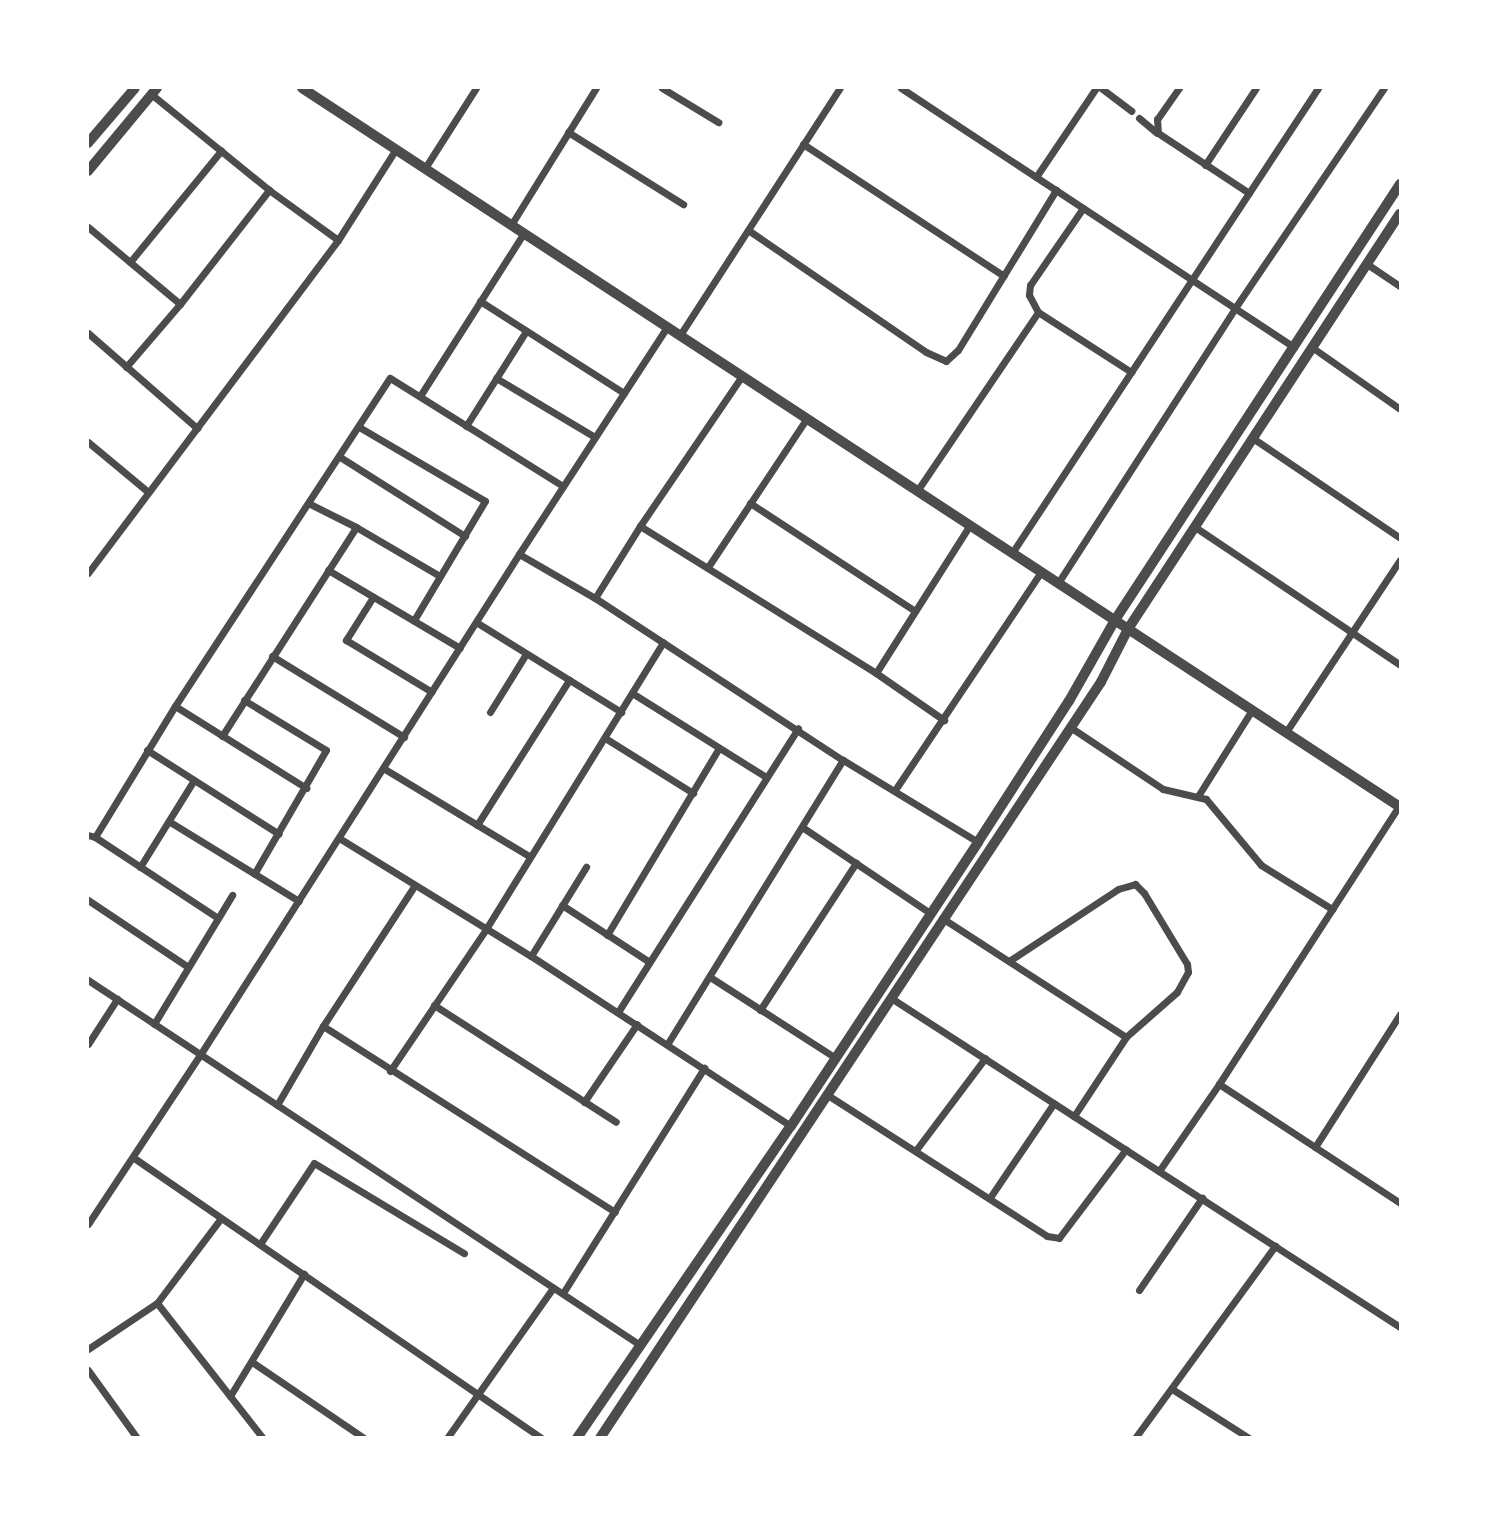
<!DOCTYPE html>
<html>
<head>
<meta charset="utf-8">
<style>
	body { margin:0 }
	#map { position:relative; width:1488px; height:1525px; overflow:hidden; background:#fff; font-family:Spectral,serif }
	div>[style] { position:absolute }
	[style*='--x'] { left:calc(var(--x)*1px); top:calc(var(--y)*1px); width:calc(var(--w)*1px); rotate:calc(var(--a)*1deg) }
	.minor>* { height:7px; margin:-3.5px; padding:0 3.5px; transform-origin:3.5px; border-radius:3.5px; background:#4c4c4c }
	.tertiary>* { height:10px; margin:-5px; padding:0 5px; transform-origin:5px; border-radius:5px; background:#4c4c4c }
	span { translate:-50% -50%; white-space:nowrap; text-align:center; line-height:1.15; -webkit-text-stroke:7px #fff; paint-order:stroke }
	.frame { position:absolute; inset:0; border:89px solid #fff; pointer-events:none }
</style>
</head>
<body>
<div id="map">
	<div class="minor">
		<div style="--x:662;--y:88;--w:66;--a:31.3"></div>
		<div style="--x:901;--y:88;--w:471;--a:33.4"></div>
		<div style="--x:1101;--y:88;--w:38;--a:37"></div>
		<div style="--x:1179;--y:88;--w:38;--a:125"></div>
		<div style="--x:1157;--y:119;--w:14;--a:86"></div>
		<div style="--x:1158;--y:133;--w:109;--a:33.4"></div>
		<div style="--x:151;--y:94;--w:152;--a:39.1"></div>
		<div style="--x:269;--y:190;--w:85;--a:35.9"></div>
		<div style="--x:1139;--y:118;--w:23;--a:40"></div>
		<div style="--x:568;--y:132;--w:136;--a:32.1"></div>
		<div style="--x:803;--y:144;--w:240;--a:33.3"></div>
		<div style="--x:1205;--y:165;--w:92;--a:-56.5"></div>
		<div style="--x:425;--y:168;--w:95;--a:-57.5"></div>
		<div style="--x:1036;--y:177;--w:107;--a:-56"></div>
		<div style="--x:1083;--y:208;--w:93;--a:124.5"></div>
		<div style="--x:1030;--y:285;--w:10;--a:96"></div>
		<div style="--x:1029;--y:295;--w:19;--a:62"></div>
		<div style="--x:1038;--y:312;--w:111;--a:32.8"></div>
		<div style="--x:511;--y:225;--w:161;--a:-58.2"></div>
		<div style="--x:88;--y:227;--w:120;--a:39.9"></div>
		<div style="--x:748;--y:230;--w:216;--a:34.4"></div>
		<div style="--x:926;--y:352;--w:22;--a:24"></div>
		<div style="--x:946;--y:361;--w:16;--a:-43"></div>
		<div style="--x:958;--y:350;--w:188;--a:-58.5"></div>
		<div style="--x:130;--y:262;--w:144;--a:-50.7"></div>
		<div style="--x:1367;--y:264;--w:40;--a:34"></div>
		<div style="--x:480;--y:301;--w:171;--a:32.6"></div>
		<div style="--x:88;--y:333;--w:145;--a:41.1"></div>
		<div style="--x:680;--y:335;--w:294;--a:-57.1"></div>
		<div style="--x:1313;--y:348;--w:106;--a:35"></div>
		<div style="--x:126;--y:367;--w:83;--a:-49.4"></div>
		<div style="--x:180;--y:304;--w:145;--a:-52"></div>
		<div style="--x:496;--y:378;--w:115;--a:30.8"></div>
		<div style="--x:420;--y:396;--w:193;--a:-57.5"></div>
		<div style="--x:466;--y:426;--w:112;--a:-57.7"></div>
		<div style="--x:359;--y:427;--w:146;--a:30.4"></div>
		<div style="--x:485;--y:501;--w:139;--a:120.8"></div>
		<div style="--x:1254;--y:439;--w:176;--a:34.1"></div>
		<div style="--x:88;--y:442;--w:77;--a:39.7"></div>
		<div style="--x:340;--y:457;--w:148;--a:32.3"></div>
		<div style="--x:917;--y:491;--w:216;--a:-55.9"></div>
		<div style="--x:750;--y:503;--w:197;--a:33.2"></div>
		<div style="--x:640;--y:526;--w:278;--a:31.9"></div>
		<div style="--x:876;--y:673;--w:83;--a:34.7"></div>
		<div style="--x:356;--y:527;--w:97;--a:30.3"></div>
		<div style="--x:1195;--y:527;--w:247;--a:33.9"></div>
		<div style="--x:1012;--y:553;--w:557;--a:-56.65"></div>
		<div style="--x:519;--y:554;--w:88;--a:30.1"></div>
		<div style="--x:595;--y:598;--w:296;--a:33.2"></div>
		<div style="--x:843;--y:760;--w:158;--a:31.3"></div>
		<div style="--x:708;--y:567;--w:179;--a:-56.4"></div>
		<div style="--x:328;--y:570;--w:153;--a:30.6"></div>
		<div style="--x:88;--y:573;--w:416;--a:-53.1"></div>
		<div style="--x:338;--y:240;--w:108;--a:-57.5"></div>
		<div style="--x:1058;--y:583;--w:327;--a:-57.2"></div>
		<div style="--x:1235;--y:308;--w:266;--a:-55.9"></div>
		<div style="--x:373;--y:597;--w:51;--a:122.1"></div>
		<div style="--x:346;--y:640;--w:100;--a:31.2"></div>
		<div style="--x:595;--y:598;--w:85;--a:-58"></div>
		<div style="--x:640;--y:526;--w:181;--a:-55.8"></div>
		<div style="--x:476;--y:622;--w:171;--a:31.8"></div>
		<div style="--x:272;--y:656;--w:155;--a:31.5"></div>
		<div style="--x:876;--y:673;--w:175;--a:-57.6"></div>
		<div style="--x:632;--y:693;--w:158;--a:32.1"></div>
		<div style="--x:244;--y:700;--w:96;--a:31.4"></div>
		<div style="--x:326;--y:750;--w:143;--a:120.1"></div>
		<div style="--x:175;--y:706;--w:155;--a:32"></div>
		<div style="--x:490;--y:712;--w:68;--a:-58.2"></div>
		<div style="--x:1070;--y:727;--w:112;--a:33.7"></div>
		<div style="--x:1163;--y:789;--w:44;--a:13.1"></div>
		<div style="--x:1206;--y:799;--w:86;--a:50.2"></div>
		<div style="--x:1261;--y:865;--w:84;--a:31.8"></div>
		<div style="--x:1286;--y:732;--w:206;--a:-56.5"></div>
		<div style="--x:222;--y:736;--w:248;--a:-57.3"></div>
		<div style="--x:356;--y:527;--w:51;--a:-153.4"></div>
		<div style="--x:605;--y:738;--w:104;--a:32"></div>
		<div style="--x:147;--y:750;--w:156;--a:32.5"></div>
		<div style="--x:383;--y:768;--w:170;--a:31.1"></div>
		<div style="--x:895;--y:790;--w:262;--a:-56.2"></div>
		<div style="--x:1198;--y:796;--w:102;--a:-57.9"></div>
		<div style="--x:170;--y:822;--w:151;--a:31.5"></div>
		<div style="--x:477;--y:825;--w:172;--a:-57.6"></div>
		<div style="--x:802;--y:827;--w:154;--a:33.9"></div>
		<div style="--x:88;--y:835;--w:7;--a:16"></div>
		<div style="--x:95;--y:837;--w:153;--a:-58.6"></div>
		<div style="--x:175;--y:706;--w:392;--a:-56.8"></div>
		<div style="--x:390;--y:378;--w:204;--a:32"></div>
		<div style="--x:95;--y:837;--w:147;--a:33.4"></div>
		<div style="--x:339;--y:838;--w:225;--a:31.6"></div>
		<div style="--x:531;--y:956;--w:311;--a:33.2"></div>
		<div style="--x:140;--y:867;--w:102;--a:-58.2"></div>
		<div style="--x:88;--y:900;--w:120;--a:33.8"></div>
		<div style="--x:562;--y:905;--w:103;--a:33.1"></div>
		<div style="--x:942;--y:918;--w:219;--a:32.9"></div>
		<div style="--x:1126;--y:1037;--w:95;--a:123.4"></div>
		<div style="--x:607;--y:935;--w:218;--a:-59.1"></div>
		<div style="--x:531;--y:956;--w:105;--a:-58.3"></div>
		<div style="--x:1009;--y:961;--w:131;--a:-33.4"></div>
		<div style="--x:1118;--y:889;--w:18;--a:-16"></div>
		<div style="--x:1135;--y:884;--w:13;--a:45"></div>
		<div style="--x:1144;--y:893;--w:83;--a:58.8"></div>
		<div style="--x:1187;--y:964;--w:8;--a:83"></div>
		<div style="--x:1188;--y:972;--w:23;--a:119"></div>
		<div style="--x:1177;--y:992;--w:68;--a:138.6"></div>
		<div style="--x:710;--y:977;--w:148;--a:32.8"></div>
		<div style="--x:88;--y:980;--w:662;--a:33.47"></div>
		<div style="--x:891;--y:998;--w:606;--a:32.88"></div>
		<div style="--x:434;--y:1005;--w:216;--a:32.7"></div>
		<div style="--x:760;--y:1010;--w:176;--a:-56.9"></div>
		<div style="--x:618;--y:1012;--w:336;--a:-57.6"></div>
		<div style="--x:154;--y:1024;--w:151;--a:-58.8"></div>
		<div style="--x:323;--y:1026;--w:346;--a:32.5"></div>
		<div style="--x:668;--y:1043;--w:333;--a:-58.3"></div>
		<div style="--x:88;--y:1044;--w:54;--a:-57.2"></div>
		<div style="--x:390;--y:1071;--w:171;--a:-55.9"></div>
		<div style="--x:486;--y:929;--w:337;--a:-58.3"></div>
		<div style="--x:1219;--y:1084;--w:217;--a:33.3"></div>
		<div style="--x:826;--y:1094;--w:263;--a:32.7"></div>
		<div style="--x:1047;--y:1236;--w:12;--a:9"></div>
		<div style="--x:1059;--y:1238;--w:111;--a:-53"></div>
		<div style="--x:584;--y:1102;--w:94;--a:-55.8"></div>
		<div style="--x:277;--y:1105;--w:91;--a:-59.8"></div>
		<div style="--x:323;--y:1026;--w:168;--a:-56.9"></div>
		<div style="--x:1315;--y:1147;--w:158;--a:-57.4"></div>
		<div style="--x:916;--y:1150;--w:115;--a:-53.1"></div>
		<div style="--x:134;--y:1158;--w:495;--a:34.5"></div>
		<div style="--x:1159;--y:1171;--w:106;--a:-55.4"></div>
		<div style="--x:1219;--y:1084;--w:331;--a:-57.1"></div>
		<div style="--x:991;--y:1196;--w:112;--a:-55.9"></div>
		<div style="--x:88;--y:1224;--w:203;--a:-56.5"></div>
		<div style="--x:200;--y:1055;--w:594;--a:-57.51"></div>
		<div style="--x:519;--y:554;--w:271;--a:-56.9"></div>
		<div style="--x:260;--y:1244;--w:97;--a:-56.3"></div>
		<div style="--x:314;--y:1163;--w:175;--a:31"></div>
		<div style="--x:1139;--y:1290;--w:112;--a:-55.6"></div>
		<div style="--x:563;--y:1293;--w:266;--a:-57.9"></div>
		<div style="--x:157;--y:1303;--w:106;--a:-53"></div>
		<div style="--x:88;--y:1349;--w:83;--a:-33.7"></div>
		<div style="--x:157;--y:1303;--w:172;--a:51.9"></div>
		<div style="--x:252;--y:1362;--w:135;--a:34.2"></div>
		<div style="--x:88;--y:1370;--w:84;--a:54.2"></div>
		<div style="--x:1172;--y:1389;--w:91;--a:32.5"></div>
		<div style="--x:230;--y:1396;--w:143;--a:-58.8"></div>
		<div style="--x:447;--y:1438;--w:184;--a:-54.8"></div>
		<div style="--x:1135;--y:1438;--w:238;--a:-53.9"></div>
	</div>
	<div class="tertiary">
		<div style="--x:302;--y:88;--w:1312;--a:33.22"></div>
		<div style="--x:88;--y:143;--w:72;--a:-49.5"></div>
		<div style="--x:88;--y:171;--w:108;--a:-50.3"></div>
		<div style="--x:577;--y:1438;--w:378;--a:-55.6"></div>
		<div style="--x:791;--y:1126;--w:340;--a:-56.6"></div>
		<div style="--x:978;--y:842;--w:168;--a:-57.2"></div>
		<div style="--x:1069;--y:701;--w:93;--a:-60.4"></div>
		<div style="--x:1115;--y:620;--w:521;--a:-56.83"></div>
		<div style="--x:600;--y:1438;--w:907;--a:-56.47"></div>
		<div style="--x:1101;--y:682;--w:59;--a:-63"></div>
		<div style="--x:1128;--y:629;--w:496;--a:-56.8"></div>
	</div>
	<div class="frame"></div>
</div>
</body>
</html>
